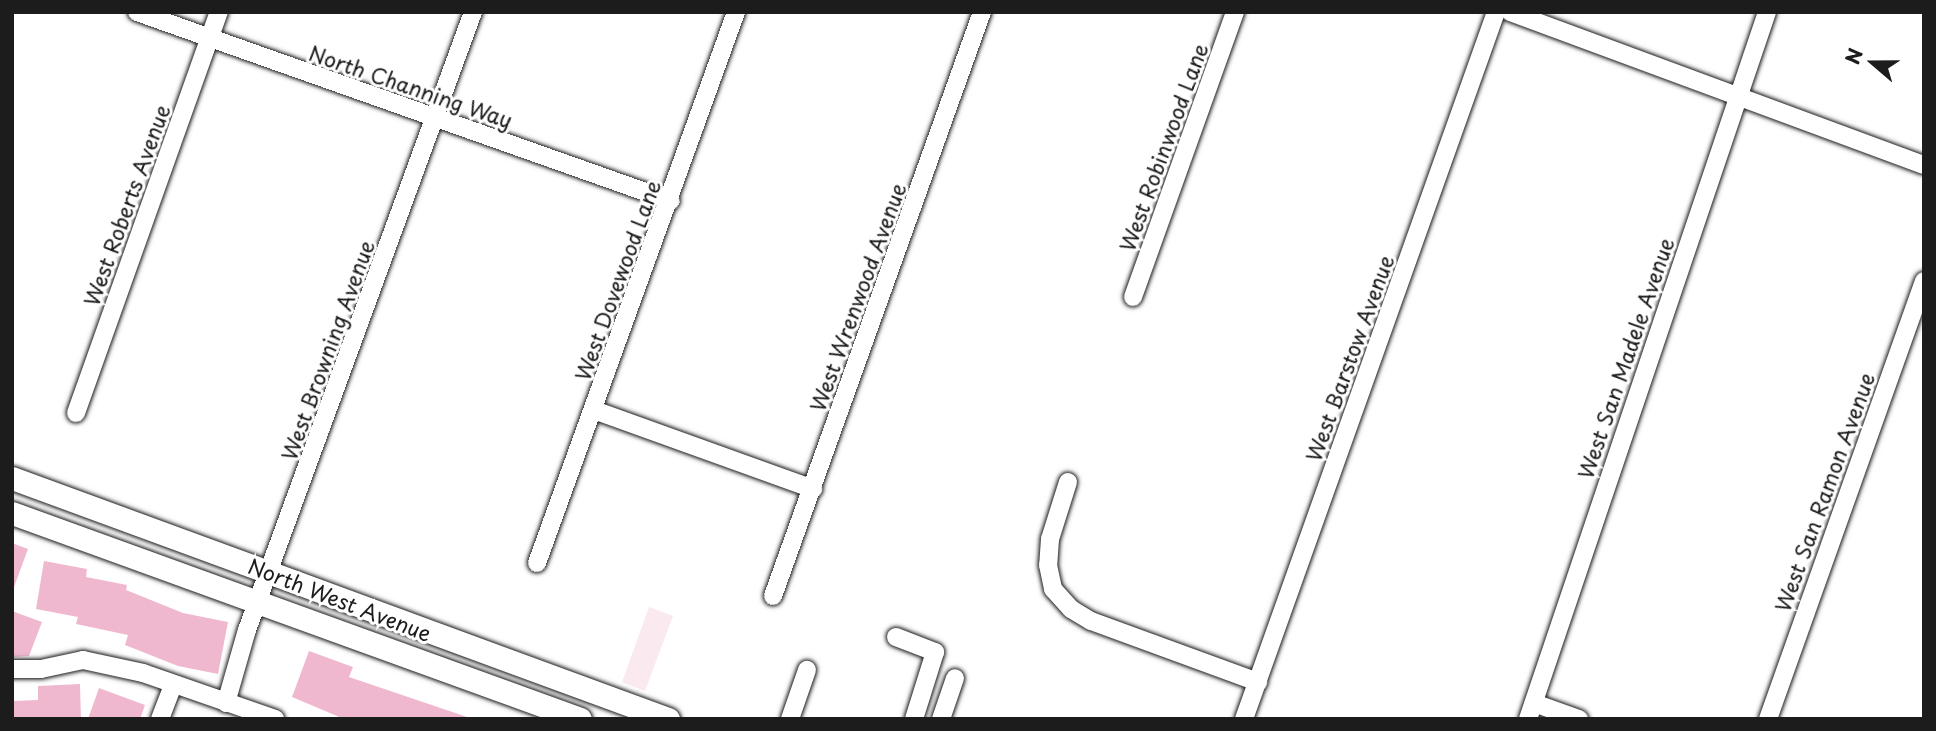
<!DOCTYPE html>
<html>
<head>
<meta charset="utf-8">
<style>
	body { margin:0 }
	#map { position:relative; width:1936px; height:731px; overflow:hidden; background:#fff; font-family:"Playpen Sans",sans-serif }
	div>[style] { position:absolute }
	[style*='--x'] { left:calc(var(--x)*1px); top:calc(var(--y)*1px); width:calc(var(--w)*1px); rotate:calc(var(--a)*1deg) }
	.built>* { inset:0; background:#faeaf0 }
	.building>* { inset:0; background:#f0b8ce }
	.roads { filter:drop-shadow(0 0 2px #1c1c1c) drop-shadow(0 0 2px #1c1c1c) }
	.minor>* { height:18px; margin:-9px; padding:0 9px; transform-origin:9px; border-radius:9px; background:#fff }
	.major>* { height:23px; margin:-11.5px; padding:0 11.5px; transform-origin:11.5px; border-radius:11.5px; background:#fff }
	span { translate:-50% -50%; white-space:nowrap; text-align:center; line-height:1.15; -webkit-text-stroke:6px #fff; paint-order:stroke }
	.street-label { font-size:21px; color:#1c1c1c }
	.frame { position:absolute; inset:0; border:14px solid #1c1c1c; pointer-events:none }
	.north { position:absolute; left:1838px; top:28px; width:70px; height:70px; -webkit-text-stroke:5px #fff; paint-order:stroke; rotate:290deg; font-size:19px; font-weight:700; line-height:28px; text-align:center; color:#1c1c1c }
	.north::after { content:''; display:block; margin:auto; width:24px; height:32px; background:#1c1c1c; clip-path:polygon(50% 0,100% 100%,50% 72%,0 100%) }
</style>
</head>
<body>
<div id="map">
	<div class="built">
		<div style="clip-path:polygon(649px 607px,673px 616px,645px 691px,622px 682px)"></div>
	</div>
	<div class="building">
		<div style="clip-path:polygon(12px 543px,28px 549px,14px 587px,12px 587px)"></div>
		<div style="clip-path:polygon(44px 561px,87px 569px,86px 577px,127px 585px,126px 590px,183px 613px,228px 622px,218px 674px,178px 666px,125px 645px,128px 635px,76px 624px,78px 617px,36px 609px)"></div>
		<div style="clip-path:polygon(12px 611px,42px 622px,29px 656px,12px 657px)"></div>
		<div style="clip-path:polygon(309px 651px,353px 667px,349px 677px,473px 719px,344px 719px,292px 697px)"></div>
		<div style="clip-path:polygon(80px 684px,81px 719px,12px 719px,12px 701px,38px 700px,38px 686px)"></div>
		<div style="clip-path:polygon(99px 688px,145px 705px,140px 719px,88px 719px)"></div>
	</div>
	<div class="roads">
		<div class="minor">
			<div style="--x:137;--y:12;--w:566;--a:19.49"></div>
			<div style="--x:1510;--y:12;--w:441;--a:20.3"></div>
			<div style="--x:1133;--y:297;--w:303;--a:-70.3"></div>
			<div style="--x:594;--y:410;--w:233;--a:19.8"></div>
			<div style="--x:76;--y:413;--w:426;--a:-70.4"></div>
			<div style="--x:1068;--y:482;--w:60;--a:107.5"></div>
			<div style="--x:1050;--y:539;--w:26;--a:94"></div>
			<div style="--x:1048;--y:565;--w:25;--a:78"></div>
			<div style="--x:1053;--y:589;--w:27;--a:48"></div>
			<div style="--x:1071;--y:609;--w:23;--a:31"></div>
			<div style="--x:1091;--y:621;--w:178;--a:20.1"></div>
			<div style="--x:537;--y:563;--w:586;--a:-70.14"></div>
			<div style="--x:773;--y:596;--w:620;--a:-70.31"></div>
			<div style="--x:896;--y:637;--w:42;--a:21"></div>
			<div style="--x:935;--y:652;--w:70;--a:107.4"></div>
			<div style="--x:12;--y:669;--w:29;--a:0"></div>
			<div style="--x:41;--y:669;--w:43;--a:-12.1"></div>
			<div style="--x:83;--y:660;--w:61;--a:12.2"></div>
			<div style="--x:143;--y:673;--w:140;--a:19.2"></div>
			<div style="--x:226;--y:703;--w:76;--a:-74"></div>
			<div style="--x:247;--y:630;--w:658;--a:-69.91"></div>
			<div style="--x:1534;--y:703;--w:48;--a:19.6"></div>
			<div style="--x:160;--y:719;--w:36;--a:-69"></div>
			<div style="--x:790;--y:719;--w:52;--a:-70.9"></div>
			<div style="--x:941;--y:719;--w:43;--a:-71.1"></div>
			<div style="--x:1244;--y:719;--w:751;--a:-70.38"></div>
			<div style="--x:1528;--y:719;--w:746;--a:-71.32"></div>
			<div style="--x:1768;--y:719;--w:465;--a:-70.4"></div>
		</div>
		<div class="major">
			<div style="--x:12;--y:478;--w:699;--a:20.17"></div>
			<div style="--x:12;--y:513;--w:604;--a:19.93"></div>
		</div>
	</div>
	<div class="street-label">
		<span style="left:411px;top:86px;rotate:19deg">North Channing Way</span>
		<span style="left:1163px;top:147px;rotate:-70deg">West Robinwood Lane</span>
		<span style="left:126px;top:205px;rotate:-70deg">West Roberts Avenue</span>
		<span style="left:617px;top:280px;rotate:-70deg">West Dovewood Lane</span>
		<span style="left:857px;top:297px;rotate:-70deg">West Wrenwood Avenue</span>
		<span style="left:327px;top:350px;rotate:-70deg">West Browning Avenue</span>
		<span style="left:1349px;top:358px;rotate:-70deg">West Barstow Avenue</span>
		<span style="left:1625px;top:358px;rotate:-71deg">West San Madele Avenue</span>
		<span style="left:1824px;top:492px;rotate:-70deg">West San Ramon Avenue</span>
		<span style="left:340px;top:599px;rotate:21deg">North West Avenue</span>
	</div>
	<div class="frame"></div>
	<div class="north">N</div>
</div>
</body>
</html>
